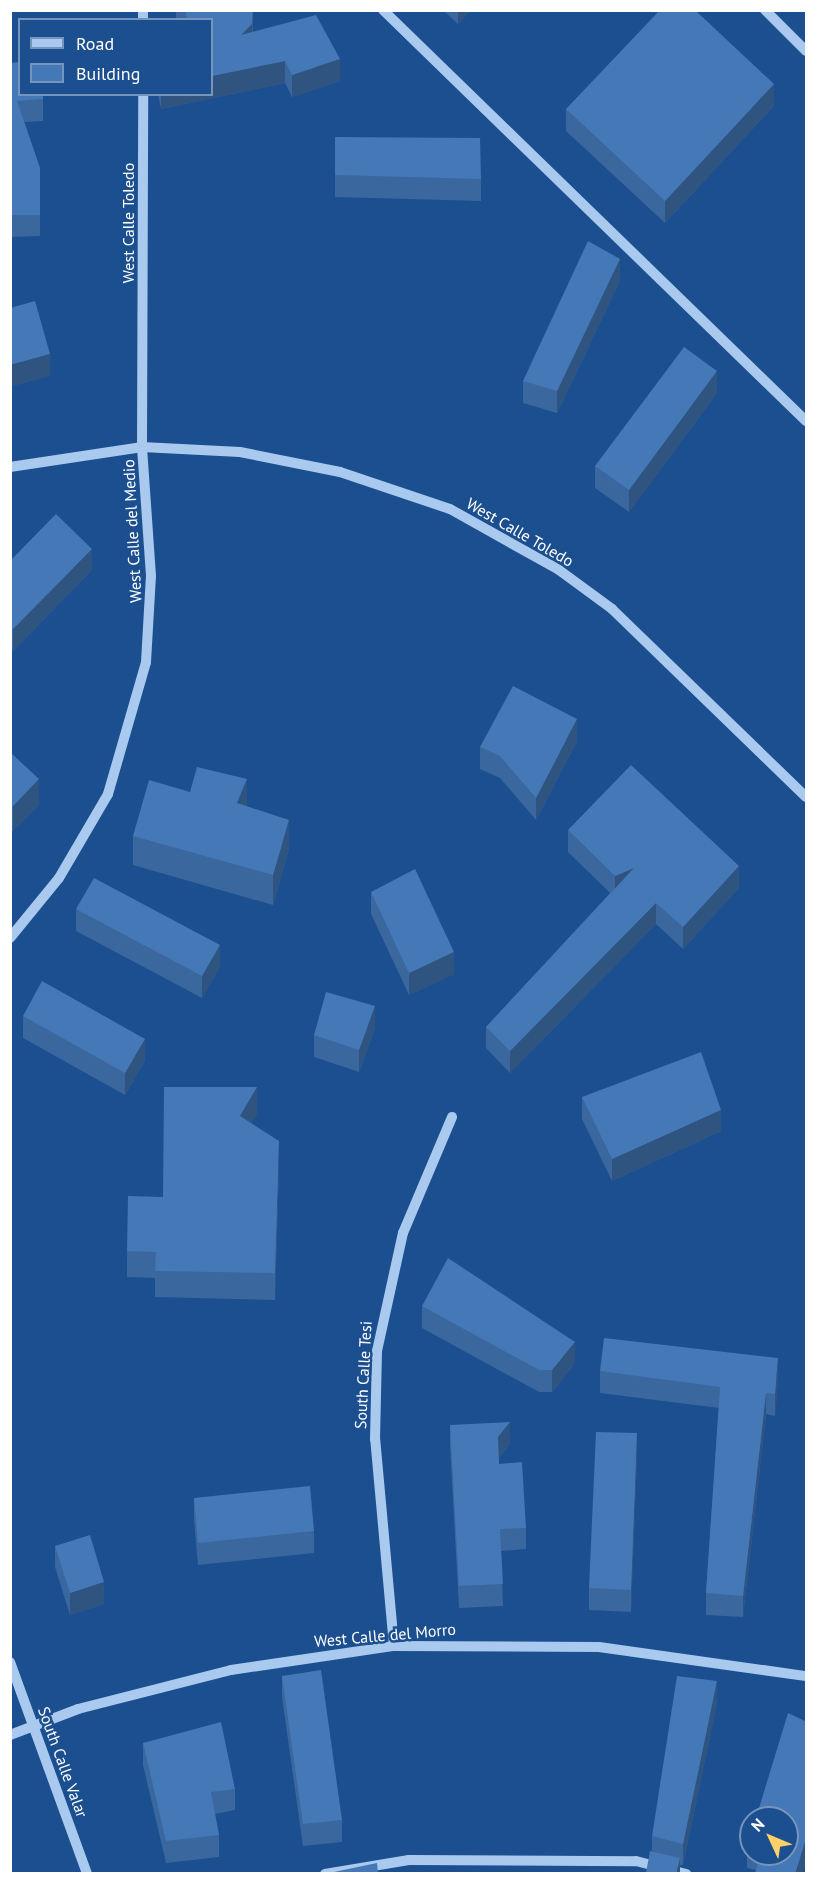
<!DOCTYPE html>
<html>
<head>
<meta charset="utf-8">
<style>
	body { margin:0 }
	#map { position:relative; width:817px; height:1884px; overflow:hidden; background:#1b4f8f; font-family:"PT Sans",sans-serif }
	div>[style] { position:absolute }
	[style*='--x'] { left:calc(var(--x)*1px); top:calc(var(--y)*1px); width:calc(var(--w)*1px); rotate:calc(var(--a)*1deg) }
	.minor>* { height:10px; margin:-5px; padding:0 5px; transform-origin:5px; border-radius:5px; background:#a9c9ee }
	.wall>* { inset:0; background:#3a679d }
	.shaded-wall>* { inset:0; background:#305480 }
	.building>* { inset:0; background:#4478b7 }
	span { translate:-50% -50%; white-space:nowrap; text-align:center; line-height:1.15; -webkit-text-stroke:5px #1b4f8f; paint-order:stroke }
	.street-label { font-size:16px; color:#fff }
	.frame { position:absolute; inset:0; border:12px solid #fff; pointer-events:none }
	.legend { position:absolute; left:18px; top:18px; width:195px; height:78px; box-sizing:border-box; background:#1b4f8f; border:2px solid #7695bc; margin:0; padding:8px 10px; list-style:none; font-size:18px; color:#fff }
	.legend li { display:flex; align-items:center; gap:12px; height:30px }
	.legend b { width:30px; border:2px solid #7695bc }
	.north { position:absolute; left:739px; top:1806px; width:60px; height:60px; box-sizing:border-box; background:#1b4f8f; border:2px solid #7695bc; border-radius:50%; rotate:314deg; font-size:16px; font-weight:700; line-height:24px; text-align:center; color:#fff }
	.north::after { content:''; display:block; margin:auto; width:21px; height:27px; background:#ffd166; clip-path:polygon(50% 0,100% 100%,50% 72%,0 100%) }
</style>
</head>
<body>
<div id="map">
	<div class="minor">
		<div style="--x:383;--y:10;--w:590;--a:44.18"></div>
		<div style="--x:765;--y:10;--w:58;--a:45"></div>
		<div style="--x:143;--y:20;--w:10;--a:-90"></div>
		<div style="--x:10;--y:467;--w:134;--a:-8.6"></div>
		<div style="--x:142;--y:447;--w:98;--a:2.9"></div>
		<div style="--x:240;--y:452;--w:102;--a:11.3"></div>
		<div style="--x:340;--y:472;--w:116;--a:18.6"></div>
		<div style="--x:450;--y:509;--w:125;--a:29.2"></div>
		<div style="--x:559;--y:570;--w:66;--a:36.3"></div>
		<div style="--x:612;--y:609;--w:270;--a:44.1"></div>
		<div style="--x:10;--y:938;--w:77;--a:-50.8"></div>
		<div style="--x:59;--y:878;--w:97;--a:-59.7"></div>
		<div style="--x:108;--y:794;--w:137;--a:-73.9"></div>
		<div style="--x:146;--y:662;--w:86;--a:-86.7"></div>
		<div style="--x:151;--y:576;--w:129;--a:-94"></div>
		<div style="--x:142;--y:447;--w:353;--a:-89.8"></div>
		<div style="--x:394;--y:1646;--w:208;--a:-95.2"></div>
		<div style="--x:375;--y:1439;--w:88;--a:-88.7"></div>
		<div style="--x:377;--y:1351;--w:121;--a:-77.6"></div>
		<div style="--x:403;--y:1233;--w:126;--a:-67.1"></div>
		<div style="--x:10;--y:1662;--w:226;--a:70"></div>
		<div style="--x:10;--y:1735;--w:73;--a:-20.9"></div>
		<div style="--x:78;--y:1709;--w:158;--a:-14.3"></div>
		<div style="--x:231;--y:1670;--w:165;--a:-8.4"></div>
		<div style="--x:394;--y:1646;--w:205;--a:0.3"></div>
		<div style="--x:599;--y:1647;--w:209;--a:8"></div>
		<div style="--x:325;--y:1874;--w:85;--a:-9.5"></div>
		<div style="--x:409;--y:1860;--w:227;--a:0.3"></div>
		<div style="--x:636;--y:1861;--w:52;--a:14.6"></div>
	</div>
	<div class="wall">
		<div style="clip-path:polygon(176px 10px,253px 10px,253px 32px,340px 81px,292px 97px,285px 83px,161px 109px,158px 94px,212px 94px,212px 20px,176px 20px)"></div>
		<div style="clip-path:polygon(443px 10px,471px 10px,458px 24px)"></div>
		<div style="clip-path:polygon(10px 63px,43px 94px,43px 121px,24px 122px,40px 168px,40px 236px,10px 237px)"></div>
		<div style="clip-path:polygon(774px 106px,665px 223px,566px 131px,566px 109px)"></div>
		<div style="clip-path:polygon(335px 137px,481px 179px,481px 201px,335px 197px)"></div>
		<div style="clip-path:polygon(620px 281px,557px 413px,523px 403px,523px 381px)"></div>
		<div style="clip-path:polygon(717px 393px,629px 512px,595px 488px,595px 466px)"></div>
		<div style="clip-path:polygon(10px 561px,92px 570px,13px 651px,10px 649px)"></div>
		<div style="clip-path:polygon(577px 741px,536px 820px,500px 778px,480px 769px,480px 747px)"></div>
		<div style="clip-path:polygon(10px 752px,39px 805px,13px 831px,10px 830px)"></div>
		<div style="clip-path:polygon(190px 792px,247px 806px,289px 849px,273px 905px,133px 865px,133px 836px)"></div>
		<div style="clip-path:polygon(568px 830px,739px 888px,683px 949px,656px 924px,510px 1073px,486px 1048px,486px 1027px,610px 893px,568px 852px)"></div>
		<div style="clip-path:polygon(371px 892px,454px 974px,409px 995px,371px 914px)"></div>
		<div style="clip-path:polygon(76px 909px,220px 966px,202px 998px,76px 931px)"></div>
		<div style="clip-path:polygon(23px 1016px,145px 1060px,125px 1095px,23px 1038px)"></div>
		<div style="clip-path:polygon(375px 1028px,359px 1072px,314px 1057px,314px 1035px)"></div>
		<div style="clip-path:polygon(582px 1097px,721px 1131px,612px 1181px,582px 1119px)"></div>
		<div style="clip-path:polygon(257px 1114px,251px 1123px,279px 1168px,275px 1300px,155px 1297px,155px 1278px,127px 1277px,127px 1251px,163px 1197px)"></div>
		<div style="clip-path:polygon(422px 1306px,575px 1363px,552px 1392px,539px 1392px,422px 1328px)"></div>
		<div style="clip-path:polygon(600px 1371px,778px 1380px,775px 1416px,766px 1414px,743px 1617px,706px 1615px,706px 1593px,719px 1408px,600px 1393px)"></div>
		<div style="clip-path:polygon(450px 1425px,510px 1444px,499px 1458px,499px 1464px,526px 1528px,526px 1549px,501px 1551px,503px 1606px,459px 1608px,450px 1447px)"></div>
		<div style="clip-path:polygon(637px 1455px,631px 1612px,589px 1610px,589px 1588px)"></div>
		<div style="clip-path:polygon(194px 1498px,314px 1531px,314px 1553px,198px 1565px,194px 1520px)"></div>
		<div style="clip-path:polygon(55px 1546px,104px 1604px,70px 1615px,55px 1567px)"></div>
		<div style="clip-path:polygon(282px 1676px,342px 1820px,342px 1842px,303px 1846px,282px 1697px)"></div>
		<div style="clip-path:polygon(717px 1703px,683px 1865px,680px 1865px,680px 1874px,652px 1851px,652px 1836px)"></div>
		<div style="clip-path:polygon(807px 1722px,807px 1857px,802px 1874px,755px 1874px,756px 1870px,747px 1868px,747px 1847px,751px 1833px,751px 1854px,787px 1854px)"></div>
		<div style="clip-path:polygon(143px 1743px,235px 1789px,235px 1810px,215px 1814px,219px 1835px,219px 1857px,166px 1863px,143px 1765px)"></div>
	</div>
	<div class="shaded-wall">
		<div style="clip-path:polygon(253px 10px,252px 46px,241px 35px)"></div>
		<div style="clip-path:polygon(458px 10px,471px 10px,458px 24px)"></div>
		<div style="clip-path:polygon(340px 59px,340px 81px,292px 97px,292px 75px)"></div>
		<div style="clip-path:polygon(285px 61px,285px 83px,161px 109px,161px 94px,212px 94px,212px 76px)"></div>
		<div style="clip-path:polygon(774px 84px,774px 106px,665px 223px,665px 201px)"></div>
		<div style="clip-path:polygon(620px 259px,620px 281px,557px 413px,557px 391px)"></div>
		<div style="clip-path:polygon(50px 354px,50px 376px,10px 387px,10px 365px)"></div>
		<div style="clip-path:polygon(717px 371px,717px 393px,629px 512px,629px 490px)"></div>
		<div style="clip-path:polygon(92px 549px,92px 570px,13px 651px,13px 629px)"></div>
		<div style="clip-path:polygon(577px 719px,577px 741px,536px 820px,536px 798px)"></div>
		<div style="clip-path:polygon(39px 779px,39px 805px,13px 831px,13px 806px)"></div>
		<div style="clip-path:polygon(247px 779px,247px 808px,237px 803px)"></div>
		<div style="clip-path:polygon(289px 820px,289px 849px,273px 905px,273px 875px)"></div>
		<div style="clip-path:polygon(739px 866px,739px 888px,683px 949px,683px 927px)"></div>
		<div style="clip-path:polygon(634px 868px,615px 898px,615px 876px)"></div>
		<div style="clip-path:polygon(656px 903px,656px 924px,510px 1073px,510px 1051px)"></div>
		<div style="clip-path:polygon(220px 945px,220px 966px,202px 998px,202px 976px)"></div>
		<div style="clip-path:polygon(454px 952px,454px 974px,409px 995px,409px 973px)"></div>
		<div style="clip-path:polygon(375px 1006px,375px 1028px,359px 1072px,359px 1050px)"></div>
		<div style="clip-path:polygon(145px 1039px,145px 1060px,125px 1095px,125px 1073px)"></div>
		<div style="clip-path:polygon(257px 1087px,257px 1114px,240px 1142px,240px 1116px)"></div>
		<div style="clip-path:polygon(721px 1110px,721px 1131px,612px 1181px,612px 1159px)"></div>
		<div style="clip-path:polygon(279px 1141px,279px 1168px,275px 1300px,275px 1273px)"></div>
		<div style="clip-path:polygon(575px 1342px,575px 1363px,552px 1392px,552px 1370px)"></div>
		<div style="clip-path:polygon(778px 1358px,778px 1380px,775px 1416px,775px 1394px)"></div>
		<div style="clip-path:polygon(766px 1393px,766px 1414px,743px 1617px,743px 1596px)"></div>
		<div style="clip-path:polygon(510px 1422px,510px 1444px,498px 1459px,498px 1437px)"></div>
		<div style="clip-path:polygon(637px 1433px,637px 1455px,631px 1612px,631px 1590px)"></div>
		<div style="clip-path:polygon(104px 1582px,104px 1604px,70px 1615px,70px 1593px)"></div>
		<div style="clip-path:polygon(717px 1681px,717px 1703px,683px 1865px,683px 1844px)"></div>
		<div style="clip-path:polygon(807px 1835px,807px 1857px,802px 1874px,795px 1874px)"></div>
		<div style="clip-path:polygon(680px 1858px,680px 1874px,676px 1874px)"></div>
	</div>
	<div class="building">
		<div style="clip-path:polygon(185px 10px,253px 10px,252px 24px,241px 35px,316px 15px,340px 59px,292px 75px,285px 61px,212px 76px,212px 20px,188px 20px)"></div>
		<div style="clip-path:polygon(660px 10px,695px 10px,774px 84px,665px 201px,566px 109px)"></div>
		<div style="clip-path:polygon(20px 62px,20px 94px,43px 94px,43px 99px,17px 101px,40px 168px,40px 215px,10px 215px,10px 63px)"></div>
		<div style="clip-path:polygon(335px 137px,480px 138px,481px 179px,335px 175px)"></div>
		<div style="clip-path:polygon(588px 241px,620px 259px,557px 391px,523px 381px)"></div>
		<div style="clip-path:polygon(35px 301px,50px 354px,10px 365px,10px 308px)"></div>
		<div style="clip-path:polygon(684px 347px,717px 371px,629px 490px,595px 466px)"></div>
		<div style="clip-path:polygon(56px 514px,92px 549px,13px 629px,10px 627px,10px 561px)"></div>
		<div style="clip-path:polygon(513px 686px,577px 719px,536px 798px,500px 756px,480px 747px)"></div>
		<div style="clip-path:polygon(10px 752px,39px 779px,13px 806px,10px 805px)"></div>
		<div style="clip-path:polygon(631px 765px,739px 866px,683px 927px,656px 903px,510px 1051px,486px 1027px,634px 868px,615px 876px,568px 830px)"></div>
		<div style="clip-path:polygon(197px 767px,247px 779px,237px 803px,289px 820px,273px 875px,133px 836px,149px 780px,190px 792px)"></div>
		<div style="clip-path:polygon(415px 869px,454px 952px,409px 973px,371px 892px)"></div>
		<div style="clip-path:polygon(94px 878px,220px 945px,202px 976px,76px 909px)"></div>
		<div style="clip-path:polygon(42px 981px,145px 1039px,125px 1073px,23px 1016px)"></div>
		<div style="clip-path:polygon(326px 992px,375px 1006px,359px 1050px,314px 1035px)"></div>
		<div style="clip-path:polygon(701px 1052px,721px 1110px,612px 1159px,582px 1097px)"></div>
		<div style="clip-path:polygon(164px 1087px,257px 1087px,240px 1116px,279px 1141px,275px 1273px,155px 1271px,156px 1252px,127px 1251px,128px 1196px,163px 1197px)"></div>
		<div style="clip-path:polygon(448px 1258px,575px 1342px,552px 1370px,539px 1370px,422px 1306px)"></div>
		<div style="clip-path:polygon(604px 1338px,778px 1358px,775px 1394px,766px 1393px,743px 1596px,706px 1593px,720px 1387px,600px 1371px)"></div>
		<div style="clip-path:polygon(510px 1422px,498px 1437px,499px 1464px,522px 1462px,526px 1528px,500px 1529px,503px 1584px,459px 1586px,450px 1425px)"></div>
		<div style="clip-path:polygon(596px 1432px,637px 1433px,631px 1590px,589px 1588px)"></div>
		<div style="clip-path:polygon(310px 1486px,314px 1531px,198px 1543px,194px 1498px)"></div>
		<div style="clip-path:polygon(90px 1535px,104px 1582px,70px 1593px,55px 1546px)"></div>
		<div style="clip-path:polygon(321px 1670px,342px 1820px,303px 1824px,282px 1676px)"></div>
		<div style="clip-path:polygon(677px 1676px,717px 1681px,683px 1844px,652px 1836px)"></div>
		<div style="clip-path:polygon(788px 1713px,807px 1722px,807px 1835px,795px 1874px,755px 1874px,760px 1854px,787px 1854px,787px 1818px,756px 1818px)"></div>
		<div style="clip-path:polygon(221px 1722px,235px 1789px,211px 1792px,219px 1835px,166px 1841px,143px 1743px)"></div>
		<div style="clip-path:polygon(751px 1833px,751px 1847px,747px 1847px)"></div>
		<div style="clip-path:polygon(650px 1851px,680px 1858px,676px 1874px,646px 1873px)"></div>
		<div style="clip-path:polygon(377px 1863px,378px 1874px,334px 1874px,334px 1872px)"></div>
	</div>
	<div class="street-label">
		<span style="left:128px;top:223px;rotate:-90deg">West Calle Toledo</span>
		<span style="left:132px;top:531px;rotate:-93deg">West Calle del Medio</span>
		<span style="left:520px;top:532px;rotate:30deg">West Calle Toledo</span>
		<span style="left:363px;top:1375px;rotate:-87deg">South Calle Tesi</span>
		<span style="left:385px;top:1635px;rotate:-5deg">West Calle del Morro</span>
		<span style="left:63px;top:1762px;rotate:70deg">South Calle Valar</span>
	</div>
	<div class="frame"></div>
	<ul class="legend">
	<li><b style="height:8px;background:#a9c9ee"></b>Road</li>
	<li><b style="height:16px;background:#4478b7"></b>Building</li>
	</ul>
	<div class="north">N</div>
</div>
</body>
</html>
